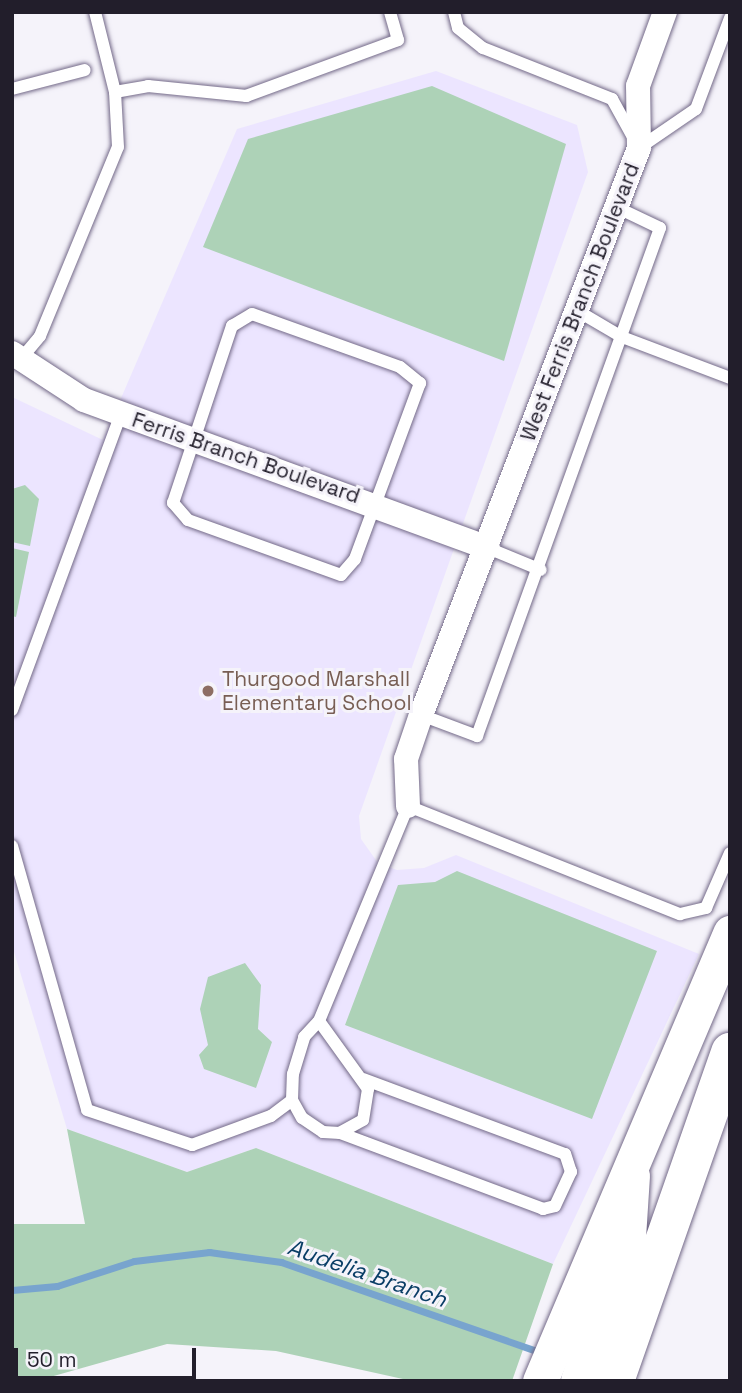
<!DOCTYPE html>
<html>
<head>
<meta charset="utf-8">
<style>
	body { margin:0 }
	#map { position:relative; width:742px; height:1393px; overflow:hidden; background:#f5f3fa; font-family:"Space Grotesk",sans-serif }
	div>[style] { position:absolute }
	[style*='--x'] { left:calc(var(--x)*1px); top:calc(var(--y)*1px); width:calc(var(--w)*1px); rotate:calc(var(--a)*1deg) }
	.built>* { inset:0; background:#ece5ff }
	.green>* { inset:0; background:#add2b7 }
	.stream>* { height:7px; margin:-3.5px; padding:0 3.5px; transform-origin:3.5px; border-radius:3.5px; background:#78a4ce }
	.roads { filter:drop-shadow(0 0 2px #736988) drop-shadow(0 0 2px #736988) }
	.service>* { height:12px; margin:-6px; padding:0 6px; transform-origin:6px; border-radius:6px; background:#fff }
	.minor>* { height:24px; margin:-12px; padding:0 12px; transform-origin:12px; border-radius:12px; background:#fff }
	.secondary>* { height:35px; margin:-17.5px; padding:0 17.5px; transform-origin:17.5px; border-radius:17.5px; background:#fff }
	.motorway>* { height:38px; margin:-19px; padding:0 19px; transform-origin:19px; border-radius:19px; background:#fff }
	.dots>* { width:19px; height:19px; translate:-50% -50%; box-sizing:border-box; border:4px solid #f5f3fa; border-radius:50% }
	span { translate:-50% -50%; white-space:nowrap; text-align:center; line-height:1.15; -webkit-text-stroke:6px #f5f3fa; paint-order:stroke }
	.street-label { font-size:21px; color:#221e2b }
	.education-label { font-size:21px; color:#785e54 }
	.left { translate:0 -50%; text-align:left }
	.water-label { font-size:23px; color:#0a3e66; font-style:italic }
	.frame { position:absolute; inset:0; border:14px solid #221e2b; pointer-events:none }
	.scale { position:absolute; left:14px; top:1348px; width:182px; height:32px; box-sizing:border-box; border:4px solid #221e2b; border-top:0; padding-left:9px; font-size:21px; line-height:24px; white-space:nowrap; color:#221e2b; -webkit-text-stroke:5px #f5f3fa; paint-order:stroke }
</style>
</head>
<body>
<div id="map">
	<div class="built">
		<div style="clip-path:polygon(436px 71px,577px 125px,588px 172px,359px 816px,361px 839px,378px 863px,397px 870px,424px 868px,456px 855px,699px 954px,553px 1264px,256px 1148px,187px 1172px,67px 1129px,12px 945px,12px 397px,103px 440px,237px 129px)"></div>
	</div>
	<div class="green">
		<div style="clip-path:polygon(432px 86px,566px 144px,504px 361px,203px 247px,248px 139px)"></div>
		<div style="clip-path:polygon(25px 485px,39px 499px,30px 546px,12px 542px,12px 489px)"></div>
		<div style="clip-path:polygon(12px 548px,29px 552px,16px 617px,12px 616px)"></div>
		<div style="clip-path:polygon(457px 871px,657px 951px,592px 1119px,345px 1025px,398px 885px,435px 882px)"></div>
		<div style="clip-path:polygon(245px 963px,261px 985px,258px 1029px,272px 1042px,256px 1088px,204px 1069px,199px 1055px,208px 1045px,200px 1009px,208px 977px)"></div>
		<div style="clip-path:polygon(67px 1129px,187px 1172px,256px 1148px,553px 1264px,512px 1381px,412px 1381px,276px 1351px,167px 1344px,36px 1381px,12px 1381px,12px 1224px,85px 1224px)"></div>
	</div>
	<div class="stream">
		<div style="--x:12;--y:1290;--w:45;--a:-5.1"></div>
		<div style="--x:57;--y:1286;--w:81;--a:-18"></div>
		<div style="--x:134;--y:1261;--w:76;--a:-6.8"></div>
		<div style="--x:209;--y:1252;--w:73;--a:7.9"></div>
		<div style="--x:281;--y:1262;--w:274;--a:19.2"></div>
	</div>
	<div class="roads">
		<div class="service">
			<div style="--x:454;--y:12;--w:16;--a:76"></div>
			<div style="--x:458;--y:28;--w:32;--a:39"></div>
			<div style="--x:483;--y:48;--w:139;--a:21.6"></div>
			<div style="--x:612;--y:99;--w:56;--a:61.1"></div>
			<div style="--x:639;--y:148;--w:69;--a:-34.4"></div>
			<div style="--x:696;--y:109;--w:97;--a:-69.5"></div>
			<div style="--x:12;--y:89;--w:75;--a:-14.6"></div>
			<div style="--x:115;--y:92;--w:34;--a:-10"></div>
			<div style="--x:148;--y:86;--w:99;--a:5.8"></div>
			<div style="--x:246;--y:96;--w:162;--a:-20.2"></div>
			<div style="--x:398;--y:40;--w:29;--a:-106"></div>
			<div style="--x:576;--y:310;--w:53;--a:30.4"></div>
			<div style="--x:622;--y:337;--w:116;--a:20.8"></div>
			<div style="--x:252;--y:314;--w:157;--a:19.7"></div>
			<div style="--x:400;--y:367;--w:26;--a:39"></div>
			<div style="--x:420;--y:383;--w:188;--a:110.3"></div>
			<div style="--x:355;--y:559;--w:21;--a:131"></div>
			<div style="--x:341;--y:575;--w:163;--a:-160.2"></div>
			<div style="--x:188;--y:520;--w:23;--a:-131"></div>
			<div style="--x:173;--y:503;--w:187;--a:-71.6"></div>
			<div style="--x:232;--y:326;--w:23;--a:-31"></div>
			<div style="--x:20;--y:360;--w:31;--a:-50"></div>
			<div style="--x:40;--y:336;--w:204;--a:-67.6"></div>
			<div style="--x:118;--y:147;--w:55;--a:-93.1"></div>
			<div style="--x:115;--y:92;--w:82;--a:-104"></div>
			<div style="--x:488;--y:548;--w:57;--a:22.5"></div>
			<div style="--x:12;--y:710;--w:315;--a:-69.8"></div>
			<div style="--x:421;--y:715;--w:60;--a:20.6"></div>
			<div style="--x:477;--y:736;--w:540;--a:-70.19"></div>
			<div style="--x:660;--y:228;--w:49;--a:-154.5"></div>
			<div style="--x:12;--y:846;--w:274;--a:74.1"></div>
			<div style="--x:87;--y:1110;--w:111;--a:18.4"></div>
			<div style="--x:192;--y:1145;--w:84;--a:-20.2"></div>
			<div style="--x:271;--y:1116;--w:26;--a:-37"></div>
			<div style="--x:319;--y:1021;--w:84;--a:54.2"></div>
			<div style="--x:368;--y:1089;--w:31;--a:99"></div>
			<div style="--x:363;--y:1120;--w:26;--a:151"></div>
			<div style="--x:340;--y:1133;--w:17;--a:-177"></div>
			<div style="--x:323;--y:1132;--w:25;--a:-146"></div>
			<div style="--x:302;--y:1118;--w:21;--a:-119"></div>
			<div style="--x:292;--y:1100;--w:26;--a:-88"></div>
			<div style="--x:293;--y:1074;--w:39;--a:-73"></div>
			<div style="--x:304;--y:1037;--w:22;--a:-47"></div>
			<div style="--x:319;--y:1021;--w:233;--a:-67.5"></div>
			<div style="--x:408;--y:806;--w:293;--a:21.7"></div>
			<div style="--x:680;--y:914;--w:27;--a:-13"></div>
			<div style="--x:706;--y:908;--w:60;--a:-66.4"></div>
			<div style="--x:340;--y:1133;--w:217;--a:20.5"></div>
			<div style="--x:543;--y:1209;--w:12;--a:-14"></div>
			<div style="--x:555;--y:1206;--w:38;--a:-65"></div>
			<div style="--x:571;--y:1172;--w:19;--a:-108"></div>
			<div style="--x:565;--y:1154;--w:215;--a:-159.6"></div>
		</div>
		<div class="minor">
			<div style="--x:12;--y:353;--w:86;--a:33.1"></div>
			<div style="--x:84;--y:400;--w:430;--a:20.1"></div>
			<div style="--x:408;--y:806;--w:47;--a:-92.4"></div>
			<div style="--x:406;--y:759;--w:46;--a:-71.2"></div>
			<div style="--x:421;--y:715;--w:607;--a:-68.97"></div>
			<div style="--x:639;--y:148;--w:62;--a:-90.9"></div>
			<div style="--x:638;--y:86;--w:79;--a:-70"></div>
		</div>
		<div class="secondary">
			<div style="--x:540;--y:1381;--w:487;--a:-67"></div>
		</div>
		<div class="motorway">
			<div style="--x:580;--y:1381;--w:136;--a:-70.2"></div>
			<div style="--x:626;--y:1253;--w:77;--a:-86.3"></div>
			<div style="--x:615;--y:1381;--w:349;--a:-70.7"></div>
		</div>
	</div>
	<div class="dots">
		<div style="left:208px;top:691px;background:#8d6e63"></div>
	</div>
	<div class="street-label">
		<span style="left:580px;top:302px;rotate:-69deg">West Ferris Branch Boulevard</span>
		<span style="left:246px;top:458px;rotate:19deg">Ferris Branch Boulevard</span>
	</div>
	<div class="education-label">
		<span class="left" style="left:222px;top:691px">Thurgood Marshall<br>Elementary School</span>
	</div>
	<div class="water-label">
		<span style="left:367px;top:1273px;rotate:19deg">Audelia Branch</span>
	</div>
	<div class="frame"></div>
	<div class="scale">50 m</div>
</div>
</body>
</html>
